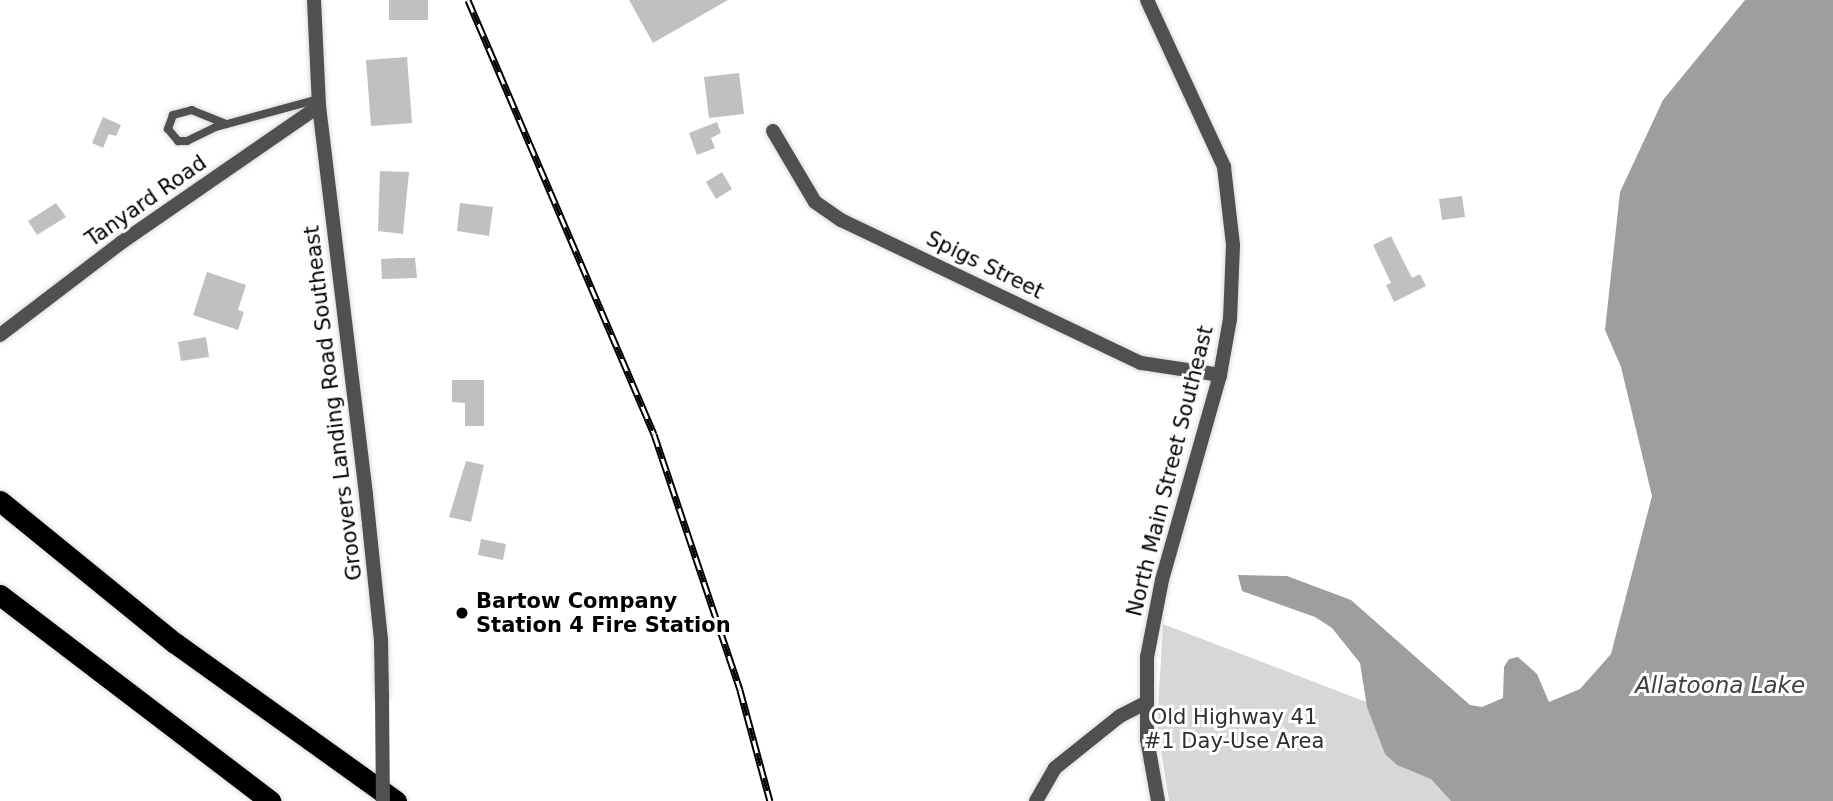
<!DOCTYPE html>
<html>
<head>
<meta charset="utf-8">
<style>
	body { margin:0 }
	#map { position:relative; width:1833px; height:801px; overflow:hidden; background:#fff; font-family:"DejaVu Sans",sans-serif }
	div>[style] { position:absolute }
	[style*='--x'] { left:calc(var(--x)*1px); top:calc(var(--y)*1px); width:calc(var(--w)*1px); rotate:calc(var(--a)*1deg) }
	.green>* { inset:0; background:#d7d7d7 }
	.water>* { inset:0; background:#9e9e9e }
	.building>* { inset:0; background:#c0c0c0 }
	.roads { filter:drop-shadow(0 0 2px #dbdbdb) drop-shadow(0 0 2px #dbdbdb) }
	.service>* { height:8px; margin:-4px; padding:0 4px; transform-origin:4px; border-radius:4px; background:#505050 }
	.minor>* { height:14px; margin:-7px; padding:0 7px; transform-origin:7px; border-radius:7px; background:#505050 }
	.tertiary>* { height:14px; margin:-7px; padding:0 7px; transform-origin:7px; border-radius:7px; background:#505050 }
	.motorway>* { height:21px; margin:-10.5px; padding:0 10.5px; transform-origin:10.5px; border-radius:10.5px; background:#000 }
	.rail>* { height:7px; margin-top:-3.5px; transform-origin:0; background:repeating-linear-gradient(90deg,#fff 0 13px,#000 0 26px); box-sizing:border-box; border-block:2px solid #000 }
	.minor-bridge>* { height:14px; margin:-7px; padding:0 7px; transform-origin:7px; border-radius:7px; background:#505050 }
	.dots>* { width:19px; height:19px; translate:-50% -50%; box-sizing:border-box; border:4px solid #fff; border-radius:50% }
	span { translate:-50% -50%; white-space:nowrap; text-align:center; line-height:1.15; -webkit-text-stroke:6px #fff; paint-order:stroke }
	.street-label { font-size:21px; color:#000 }
	.poi-label { font-size:21px; color:#000; font-weight:700 }
	.left { translate:0 -50%; text-align:left }
	.park-label { font-size:21px; color:#2e2e2e }
	.water-label { font-size:23px; color:#3f3f3f; font-style:italic }
</style>
</head>
<body>
<div id="map">
	<div class="green">
		<div style="clip-path:polygon(1163px 624px,1439px 730px,1648px 801px,1169px 801px,1157px 725px)"></div>
	</div>
	<div class="water">
		<div style="clip-path:polygon(1745px 0,1833px 0,1833px 801px,1451px 801px,1431px 779px,1397px 765px,1385px 754px,1367px 707px,1360px 663px,1332px 628px,1315px 617px,1242px 591px,1238px 575px,1287px 576px,1351px 600px,1470px 705px,1482px 707px,1503px 698px,1504px 667px,1509px 659px,1518px 657px,1537px 674px,1549px 702px,1580px 689px,1611px 654px,1652px 496px,1621px 367px,1605px 330px,1620px 192px,1663px 100px)"></div>
	</div>
	<div class="building">
		<div style="clip-path:polygon(389px 0,428px 0,428px 20px,389px 20px)"></div>
		<div style="clip-path:polygon(629px 0,728px 0,653px 43px)"></div>
		<div style="clip-path:polygon(407px 57px,412px 123px,371px 126px,366px 60px)"></div>
		<div style="clip-path:polygon(739px 73px,744px 114px,709px 118px,704px 77px)"></div>
		<div style="clip-path:polygon(103px 117px,121px 125px,116px 136px,109px 134px,103px 148px,92px 143px)"></div>
		<div style="clip-path:polygon(717px 122px,721px 133px,711px 138px,715px 148px,697px 155px,689px 133px)"></div>
		<div style="clip-path:polygon(380px 171px,409px 172px,403px 234px,378px 231px)"></div>
		<div style="clip-path:polygon(722px 172px,732px 189px,716px 199px,706px 182px)"></div>
		<div style="clip-path:polygon(1462px 196px,1465px 217px,1442px 220px,1439px 199px)"></div>
		<div style="clip-path:polygon(56px 203px,66px 217px,37px 235px,28px 221px)"></div>
		<div style="clip-path:polygon(460px 203px,493px 207px,489px 236px,457px 231px)"></div>
		<div style="clip-path:polygon(1391px 236px,1412px 278px,1420px 274px,1426px 286px,1394px 302px,1386px 285px,1391px 283px,1373px 245px)"></div>
		<div style="clip-path:polygon(399px 258px,415px 258px,417px 278px,382px 279px,381px 259px)"></div>
		<div style="clip-path:polygon(207px 272px,246px 285px,238px 310px,244px 312px,238px 330px,193px 315px)"></div>
		<div style="clip-path:polygon(206px 337px,209px 357px,181px 361px,178px 342px)"></div>
		<div style="clip-path:polygon(452px 380px,484px 380px,484px 426px,465px 426px,465px 403px,452px 402px)"></div>
		<div style="clip-path:polygon(466px 461px,484px 465px,471px 522px,449px 517px)"></div>
		<div style="clip-path:polygon(481px 539px,506px 544px,503px 560px,478px 555px)"></div>
	</div>
	<div class="roads">
		<div class="service">
			<div style="--x:226;--y:124;--w:37;--a:-158"></div>
			<div style="--x:192;--y:110;--w:20;--a:165"></div>
			<div style="--x:173;--y:115;--w:15;--a:110"></div>
			<div style="--x:168;--y:129;--w:16;--a:50"></div>
			<div style="--x:178;--y:141;--w:9;--a:0"></div>
			<div style="--x:187;--y:141;--w:32;--a:-26"></div>
			<div style="--x:216;--y:127;--w:107;--a:-15.2"></div>
		</div>
		<div class="minor">
			<div style="--x:314;--y:0;--w:106;--a:87.3"></div>
			<div style="--x:319;--y:106;--w:392;--a:83.1"></div>
			<div style="--x:366;--y:495;--w:145;--a:84.1"></div>
			<div style="--x:381;--y:639;--w:57;--a:89"></div>
			<div style="--x:773;--y:131;--w:82;--a:59.4"></div>
			<div style="--x:815;--y:202;--w:32;--a:35"></div>
			<div style="--x:841;--y:220;--w:332;--a:25.5"></div>
			<div style="--x:1141;--y:363;--w:80;--a:8.6"></div>
			<div style="--x:0;--y:335;--w:153;--a:-37.3"></div>
			<div style="--x:122;--y:242;--w:239;--a:-34.6"></div>
			<div style="--x:1036;--y:801;--w:38;--a:-60"></div>
			<div style="--x:1055;--y:768;--w:83;--a:-38.7"></div>
			<div style="--x:1120;--y:716;--w:29;--a:-27"></div>
		</div>
		<div class="tertiary">
			<div style="--x:1147;--y:0;--w:184;--a:65.2"></div>
			<div style="--x:1224;--y:167;--w:79;--a:83.4"></div>
			<div style="--x:1233;--y:245;--w:74;--a:92.3"></div>
			<div style="--x:1230;--y:319;--w:57;--a:100.1"></div>
			<div style="--x:1220;--y:375;--w:213;--a:105.8"></div>
			<div style="--x:1162;--y:580;--w:78;--a:101"></div>
			<div style="--x:1147;--y:657;--w:82;--a:90"></div>
			<div style="--x:1147;--y:739;--w:63;--a:79.9"></div>
		</div>
		<div class="motorway">
			<div style="--x:0;--y:501;--w:225;--a:39.1"></div>
			<div style="--x:175;--y:643;--w:272;--a:35.6"></div>
			<div style="--x:0;--y:595;--w:340;--a:37.3"></div>
		</div>
	</div>
	<div class="rail">
		<div style="--x:468;--y:0;--w:472;--a:66.8"></div>
		<div style="--x:654;--y:434;--w:270;--a:71.4"></div>
		<div style="--x:740;--y:690;--w:115;--a:74.9"></div>
	</div>
	<div class="minor-bridge">
		<div style="--x:382;--y:696;--w:105;--a:89.5"></div>
	</div>
	<div class="dots">
		<div style="left:462px;top:613px;background:#000"></div>
	</div>
	<div class="street-label">
		<span style="left:146px;top:201px;rotate:-35deg">Tanyard Road</span>
		<span style="left:985px;top:265px;rotate:26deg">Spigs Street</span>
		<span style="left:333px;top:403px;rotate:-97deg">Groovers Landing Road Southeast</span>
		<span style="left:1170px;top:471px;rotate:-76deg">North Main Street Southeast</span>
	</div>
	<div class="poi-label">
		<span class="left" style="left:476px;top:613px">Bartow Company<br>Station 4 Fire Station</span>
	</div>
	<div class="park-label">
		<span style="left:1234px;top:729px">Old Highway 41<br>#1 Day-Use Area</span>
	</div>
	<div class="water-label">
		<span style="left:1720px;top:685px">Allatoona Lake</span>
	</div>
</div>
</body>
</html>
